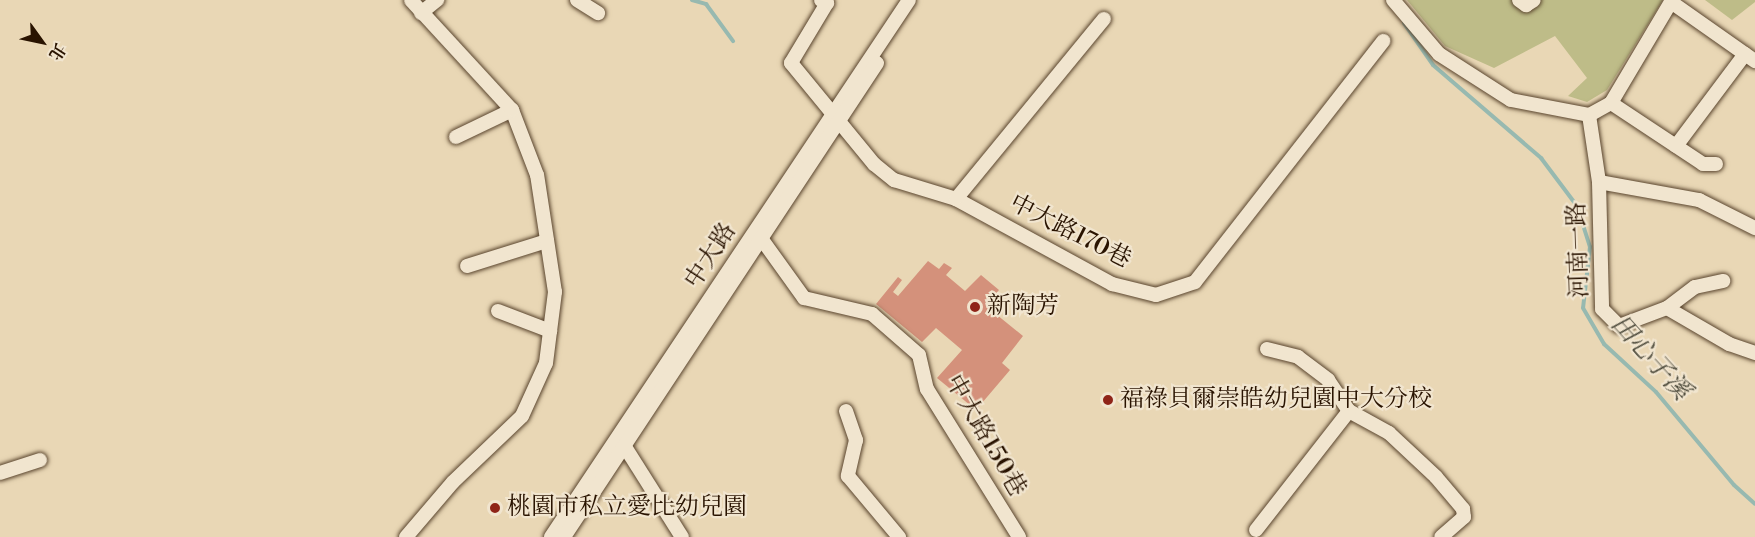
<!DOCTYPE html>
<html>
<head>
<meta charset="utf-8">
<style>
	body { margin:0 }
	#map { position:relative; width:1755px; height:537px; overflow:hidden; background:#e9d7b5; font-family:"Libre Bodoni","Noto Serif TC",serif }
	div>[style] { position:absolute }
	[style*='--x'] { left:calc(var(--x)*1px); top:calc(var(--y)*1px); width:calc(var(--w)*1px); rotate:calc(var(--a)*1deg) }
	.green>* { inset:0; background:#bebc88 }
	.stream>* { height:4px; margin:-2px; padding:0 2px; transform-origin:2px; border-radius:2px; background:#97b9b0 }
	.building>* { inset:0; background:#d4917b }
	.roads { filter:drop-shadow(0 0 2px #59442d) drop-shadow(0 0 2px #59442d) }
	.minor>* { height:14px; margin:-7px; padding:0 7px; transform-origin:7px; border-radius:7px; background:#f1e5cf }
	.dots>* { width:16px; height:16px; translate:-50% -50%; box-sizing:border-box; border:3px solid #f1e5cf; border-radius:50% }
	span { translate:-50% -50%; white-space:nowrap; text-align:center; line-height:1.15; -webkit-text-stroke:4.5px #f1e5cf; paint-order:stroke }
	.street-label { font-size:24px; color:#291300 }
	.poi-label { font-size:24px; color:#291300 }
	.left { translate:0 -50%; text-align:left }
	.water-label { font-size:26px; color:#504d3e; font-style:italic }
	.north { position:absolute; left:12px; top:12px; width:60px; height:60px; -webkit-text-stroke:4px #f1e5cf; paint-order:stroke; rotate:123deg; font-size:16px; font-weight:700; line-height:24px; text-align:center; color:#291300 }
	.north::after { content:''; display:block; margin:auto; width:21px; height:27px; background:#291300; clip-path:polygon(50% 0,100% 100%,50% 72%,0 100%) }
</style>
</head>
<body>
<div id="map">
	<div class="green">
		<div style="clip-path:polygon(1407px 0,1663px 0,1607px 90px,1587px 102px,1568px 96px,1587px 78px,1555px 36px,1494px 68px,1445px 46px)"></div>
		<div style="clip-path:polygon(1705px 0,1755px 0,1755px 2px,1732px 20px)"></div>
	</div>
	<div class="stream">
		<div style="--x:692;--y:0;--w:15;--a:16"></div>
		<div style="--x:706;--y:4;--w:46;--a:53.9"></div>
		<div style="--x:1404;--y:23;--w:51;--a:55.4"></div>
		<div style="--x:1433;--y:65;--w:143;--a:40.7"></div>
		<div style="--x:1541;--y:158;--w:60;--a:53.1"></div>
		<div style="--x:1577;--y:206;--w:43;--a:72.4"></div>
		<div style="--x:1590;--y:247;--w:61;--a:96.5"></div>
		<div style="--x:1583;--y:308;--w:42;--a:59.7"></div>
		<div style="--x:1604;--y:344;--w:71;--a:42.7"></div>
		<div style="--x:1656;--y:392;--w:121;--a:50"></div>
		<div style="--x:1734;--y:485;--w:28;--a:42"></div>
	</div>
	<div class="building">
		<div style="clip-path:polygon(928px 261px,939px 269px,944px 263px,952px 268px,946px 275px,965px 291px,981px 275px,999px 290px,986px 306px,1023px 336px,1002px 363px,1010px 370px,976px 410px,937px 378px,962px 350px,936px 328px,922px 342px,876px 304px,898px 277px,902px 280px,893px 292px,898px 296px)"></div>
	</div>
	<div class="roads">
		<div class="minor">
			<div style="--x:577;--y:0;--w:25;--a:32"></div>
			<div style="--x:821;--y:0;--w:7;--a:27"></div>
			<div style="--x:827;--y:3;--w:70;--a:121"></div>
			<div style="--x:791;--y:63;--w:131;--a:50.6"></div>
			<div style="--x:874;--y:164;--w:26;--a:39"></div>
			<div style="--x:894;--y:180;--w:65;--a:17"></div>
			<div style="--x:956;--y:199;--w:178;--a:28.6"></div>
			<div style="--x:1112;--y:284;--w:45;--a:14"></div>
			<div style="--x:1156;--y:295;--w:41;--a:-18.4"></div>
			<div style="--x:1195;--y:282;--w:306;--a:-52"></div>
			<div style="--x:1393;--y:0;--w:71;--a:49.6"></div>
			<div style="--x:1439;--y:54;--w:85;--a:32.6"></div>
			<div style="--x:1511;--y:100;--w:79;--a:10.9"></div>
			<div style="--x:1519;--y:0;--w:9;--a:36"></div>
			<div style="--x:1526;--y:5;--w:9;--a:-32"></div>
			<div style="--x:421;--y:13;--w:21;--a:-39"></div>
			<div style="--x:1611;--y:103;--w:25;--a:151"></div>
			<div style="--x:1589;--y:115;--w:68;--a:81.5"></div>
			<div style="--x:1599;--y:182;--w:127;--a:88.6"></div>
			<div style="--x:1602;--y:309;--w:24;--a:45"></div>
			<div style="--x:1619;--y:326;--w:51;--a:-20.6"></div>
			<div style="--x:1667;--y:308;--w:72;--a:30.1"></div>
			<div style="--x:1729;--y:344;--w:28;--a:19"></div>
			<div style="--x:1611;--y:103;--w:117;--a:-59.3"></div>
			<div style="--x:1671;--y:2;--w:103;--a:35.1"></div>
			<div style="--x:1611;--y:103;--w:110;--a:33.5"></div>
			<div style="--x:1703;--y:164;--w:13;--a:0"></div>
			<div style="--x:456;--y:137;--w:62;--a:-25.7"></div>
			<div style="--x:1676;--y:146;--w:115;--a:-53.1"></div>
			<div style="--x:1599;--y:182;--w:102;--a:10.2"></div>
			<div style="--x:1699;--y:200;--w:63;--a:26.6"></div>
			<div style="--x:956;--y:199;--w:233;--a:-50.6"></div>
			<div style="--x:758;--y:234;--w:79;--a:54.3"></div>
			<div style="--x:804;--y:298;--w:70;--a:13.2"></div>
			<div style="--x:872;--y:314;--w:62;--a:41.1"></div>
			<div style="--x:919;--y:355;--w:35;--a:77"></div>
			<div style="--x:927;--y:389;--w:174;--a:58.1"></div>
			<div style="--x:467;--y:266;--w:84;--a:-17.4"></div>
			<div style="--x:1667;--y:308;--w:35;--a:-37"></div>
			<div style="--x:1695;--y:287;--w:29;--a:-12"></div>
			<div style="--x:498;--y:311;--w:56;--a:21"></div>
			<div style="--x:1267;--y:349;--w:32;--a:14"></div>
			<div style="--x:1298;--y:357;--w:38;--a:37"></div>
			<div style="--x:1328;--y:380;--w:37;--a:56"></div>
			<div style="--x:1349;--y:411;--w:46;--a:28.8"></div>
			<div style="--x:1389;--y:433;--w:64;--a:43.1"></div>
			<div style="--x:1436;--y:477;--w:42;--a:49.8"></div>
			<div style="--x:1463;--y:509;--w:8;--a:83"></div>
			<div style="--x:1464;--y:517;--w:30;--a:139"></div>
			<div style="--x:846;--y:411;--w:31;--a:71"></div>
			<div style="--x:856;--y:440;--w:37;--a:103"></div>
			<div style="--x:848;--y:476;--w:80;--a:50.1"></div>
			<div style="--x:620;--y:439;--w:116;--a:57.7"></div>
			<div style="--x:0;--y:473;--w:42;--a:-18"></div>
			<div style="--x:1256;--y:530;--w:151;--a:-52"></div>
			<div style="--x:406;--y:537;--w:72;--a:-49.5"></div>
			<div style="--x:453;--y:482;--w:95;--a:-43.7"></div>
			<div style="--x:522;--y:416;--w:58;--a:-65.6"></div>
			<div style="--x:546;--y:363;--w:72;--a:-82.8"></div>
			<div style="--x:555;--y:292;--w:118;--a:-98.7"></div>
			<div style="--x:537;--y:175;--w:70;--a:-111"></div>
			<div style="--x:512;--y:110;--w:149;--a:-132.6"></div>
			<div style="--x:551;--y:537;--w:645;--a:-56.31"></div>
			<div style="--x:564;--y:537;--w:568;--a:-56.56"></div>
		</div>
	</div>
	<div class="dots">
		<div style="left:975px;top:307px;background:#8f2418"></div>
		<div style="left:1108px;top:400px;background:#8f2418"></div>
		<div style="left:495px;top:508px;background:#8f2418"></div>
	</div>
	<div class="street-label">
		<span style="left:1070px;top:232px;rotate:27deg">中大路170巷</span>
		<span style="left:1579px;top:250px;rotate:-92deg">河南一路</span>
		<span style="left:711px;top:256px;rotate:-57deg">中大路</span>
		<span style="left:985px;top:436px;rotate:60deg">中大路150巷</span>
	</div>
	<div class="poi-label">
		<span class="left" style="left:987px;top:307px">新陶芳</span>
		<span class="left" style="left:1120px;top:400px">福祿貝爾崇皓幼兒園中大分校</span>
		<span class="left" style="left:507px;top:508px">桃園市私立愛比幼兒園</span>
	</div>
	<div class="water-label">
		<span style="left:1650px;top:358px;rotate:48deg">田心子溪</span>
	</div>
	<div class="north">北</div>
</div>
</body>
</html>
